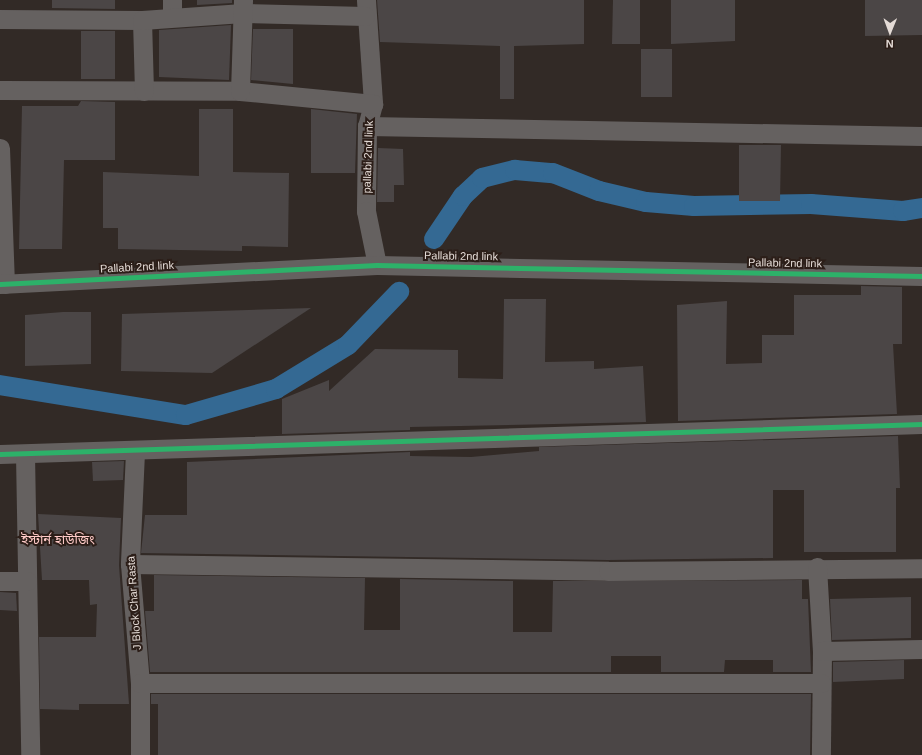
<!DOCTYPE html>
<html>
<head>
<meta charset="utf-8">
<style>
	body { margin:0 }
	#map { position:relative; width:922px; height:755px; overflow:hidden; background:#322a26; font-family:Arial,"Noto Sans Bengali",sans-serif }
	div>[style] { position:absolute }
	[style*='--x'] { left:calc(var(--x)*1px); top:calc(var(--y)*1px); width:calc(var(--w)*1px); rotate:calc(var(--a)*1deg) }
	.canal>* { height:20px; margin:-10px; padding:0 10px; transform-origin:10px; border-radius:10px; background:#346993 }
	.building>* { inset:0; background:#4b4646 }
	.street>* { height:19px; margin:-9.5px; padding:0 9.5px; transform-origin:9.5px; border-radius:9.5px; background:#656160 }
	.cycleway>* { height:5px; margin:-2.5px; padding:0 2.5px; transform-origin:2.5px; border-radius:2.5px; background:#2db169 }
	span { translate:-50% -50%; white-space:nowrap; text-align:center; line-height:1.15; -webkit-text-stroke:4px #2c1e18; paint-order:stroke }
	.street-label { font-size:11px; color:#e4dbd6 }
	.quarter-label { font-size:13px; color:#ffcbc8 }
	.north { position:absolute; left:870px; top:12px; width:40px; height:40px; -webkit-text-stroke:3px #2c1e18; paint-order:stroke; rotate:181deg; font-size:11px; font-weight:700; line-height:16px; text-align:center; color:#e4dbd6 }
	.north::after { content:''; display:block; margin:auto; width:14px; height:18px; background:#e4dbd6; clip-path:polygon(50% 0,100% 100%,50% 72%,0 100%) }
</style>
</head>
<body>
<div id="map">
	<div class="canal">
		<div style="--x:434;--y:239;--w:52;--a:-56"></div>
		<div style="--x:463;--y:196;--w:26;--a:-43"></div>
		<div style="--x:482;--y:178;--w:34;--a:-14"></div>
		<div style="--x:515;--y:170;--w:38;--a:5"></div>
		<div style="--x:553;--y:173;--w:49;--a:21.4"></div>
		<div style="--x:599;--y:191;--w:48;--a:13.2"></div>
		<div style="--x:646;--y:202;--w:48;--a:4.8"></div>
		<div style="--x:694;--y:206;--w:117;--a:-1"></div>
		<div style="--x:811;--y:204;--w:92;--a:4.4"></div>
		<div style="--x:903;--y:211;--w:19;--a:-9"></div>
		<div style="--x:0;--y:385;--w:188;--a:9.2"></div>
		<div style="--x:186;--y:415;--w:94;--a:-16.1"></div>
		<div style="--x:276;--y:389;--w:84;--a:-31.4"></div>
		<div style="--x:348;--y:345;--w:74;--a:-46.1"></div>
	</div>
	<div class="building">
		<div style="clip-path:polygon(52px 0,115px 0,115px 9px,52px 8px)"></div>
		<div style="clip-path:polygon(197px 0,232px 0,232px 3px,197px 5px)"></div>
		<div style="clip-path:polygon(377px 0,584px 0,584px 44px,514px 46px,514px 99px,500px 99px,500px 46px,380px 42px)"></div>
		<div style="clip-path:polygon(613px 0,640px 0,640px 44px,612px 44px)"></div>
		<div style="clip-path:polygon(671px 0,735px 0,735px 41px,671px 44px)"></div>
		<div style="clip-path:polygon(865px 0,922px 0,922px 35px,865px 36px)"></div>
		<div style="clip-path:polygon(231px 25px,229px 80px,159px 77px,159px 30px)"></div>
		<div style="clip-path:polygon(253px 29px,293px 29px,293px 84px,251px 80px)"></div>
		<div style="clip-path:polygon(81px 31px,115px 31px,115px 79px,81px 79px)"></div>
		<div style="clip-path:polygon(641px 49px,672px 49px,672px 97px,641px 97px)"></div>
		<div style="clip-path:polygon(81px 101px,115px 102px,115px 160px,64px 160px,62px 249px,19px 249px,22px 106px,78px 106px)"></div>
		<div style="clip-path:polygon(199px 109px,233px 109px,233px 172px,289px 173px,288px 247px,242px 246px,242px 251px,118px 249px,118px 228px,103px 228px,103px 172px,199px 176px)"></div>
		<div style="clip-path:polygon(311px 109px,357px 114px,355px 173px,311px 173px)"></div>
		<div style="clip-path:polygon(739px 145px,781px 145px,780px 201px,739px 201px)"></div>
		<div style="clip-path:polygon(378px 148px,403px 149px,404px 185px,394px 185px,394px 202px,377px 202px)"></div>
		<div style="clip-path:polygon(861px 286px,902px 287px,902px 344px,893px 344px,897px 414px,678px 421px,677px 305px,727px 301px,726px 364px,762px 363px,762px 335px,794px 335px,794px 295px,861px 295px)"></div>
		<div style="clip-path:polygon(504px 299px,546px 299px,545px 362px,594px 361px,594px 369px,643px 366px,646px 422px,410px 427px,410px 430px,282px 434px,282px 399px,329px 380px,329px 391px,375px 349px,458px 350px,458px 378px,503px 379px)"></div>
		<div style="clip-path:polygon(311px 308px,212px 373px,121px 371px,122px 314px)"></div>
		<div style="clip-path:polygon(63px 312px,91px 312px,91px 364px,25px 366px,25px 315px)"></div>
		<div style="clip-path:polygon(898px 436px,900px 488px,896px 488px,896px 552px,804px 552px,804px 490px,773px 490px,773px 558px,608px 560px,141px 553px,145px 515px,187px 515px,187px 462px,410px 452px,410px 456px,471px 457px,539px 451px,539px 447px)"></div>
		<div style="clip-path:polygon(124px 461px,123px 480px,93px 481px,92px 462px)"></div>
		<div style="clip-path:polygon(38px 514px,121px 518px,119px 565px,129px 704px,79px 704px,79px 710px,40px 709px,39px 637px,96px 637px,97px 604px,90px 605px,89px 580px,42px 580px)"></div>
		<div style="clip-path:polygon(154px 575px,365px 578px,364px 630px,400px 630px,400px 579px,513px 581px,513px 632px,552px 632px,553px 581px,802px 580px,802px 599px,808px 599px,811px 672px,773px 672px,773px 660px,725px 660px,724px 672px,661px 672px,661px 656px,611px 656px,611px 672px,150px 672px,145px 611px,154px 611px)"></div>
		<div style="clip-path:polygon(0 592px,16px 593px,17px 611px,0 610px)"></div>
		<div style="clip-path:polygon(911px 597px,911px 638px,832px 640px,830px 599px)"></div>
		<div style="clip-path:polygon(904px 660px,904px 679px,833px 682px,833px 662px)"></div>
		<div style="clip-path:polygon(151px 694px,811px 694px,810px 755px,158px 755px,158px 704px,151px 704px)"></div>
	</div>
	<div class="street">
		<div style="--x:366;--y:0;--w:104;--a:86.1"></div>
		<div style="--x:373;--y:104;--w:23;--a:105"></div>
		<div style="--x:367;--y:126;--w:85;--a:90.7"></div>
		<div style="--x:366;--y:211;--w:55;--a:78.5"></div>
		<div style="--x:172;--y:17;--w:17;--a:-90"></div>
		<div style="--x:0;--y:19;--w:142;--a:0.4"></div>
		<div style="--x:0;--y:90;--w:240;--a:0.2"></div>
		<div style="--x:240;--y:91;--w:134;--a:5.6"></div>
		<div style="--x:144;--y:91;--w:71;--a:-91.6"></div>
		<div style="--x:142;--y:20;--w:101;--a:-4"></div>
		<div style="--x:243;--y:13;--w:122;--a:1.4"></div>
		<div style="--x:240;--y:91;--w:91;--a:-88.1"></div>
		<div style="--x:367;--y:126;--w:555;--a:1.03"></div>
		<div style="--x:0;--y:148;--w:136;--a:87.9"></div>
		<div style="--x:0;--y:284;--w:377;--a:-2.9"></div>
		<div style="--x:377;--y:265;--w:545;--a:1.16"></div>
		<div style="--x:135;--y:452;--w:112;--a:92.6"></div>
		<div style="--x:130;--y:564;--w:119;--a:85.2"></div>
		<div style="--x:140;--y:683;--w:72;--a:90"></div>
		<div style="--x:0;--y:454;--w:922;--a:-1.86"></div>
		<div style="--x:25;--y:454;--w:301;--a:89"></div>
		<div style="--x:130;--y:564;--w:478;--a:0.8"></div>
		<div style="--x:608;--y:571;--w:314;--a:-0.5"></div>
		<div style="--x:817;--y:567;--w:84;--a:86.6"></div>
		<div style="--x:822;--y:651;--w:104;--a:90.6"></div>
		<div style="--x:0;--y:581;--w:27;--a:0"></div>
		<div style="--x:822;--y:651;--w:100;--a:-1.1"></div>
		<div style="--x:140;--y:683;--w:681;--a:0"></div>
	</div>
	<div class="cycleway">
		<div style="--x:0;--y:284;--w:377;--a:-2.9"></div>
		<div style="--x:377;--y:265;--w:545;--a:1.16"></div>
		<div style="--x:0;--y:454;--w:922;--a:-1.86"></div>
	</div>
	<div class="street-label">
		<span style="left:368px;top:157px;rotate:-88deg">pallabi 2nd link</span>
		<span style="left:461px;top:256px;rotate:1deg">Pallabi 2nd link</span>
		<span style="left:785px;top:263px;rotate:1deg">Pallabi 2nd link</span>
		<span style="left:137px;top:267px;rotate:-3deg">Pallabi 2nd link</span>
		<span style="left:134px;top:603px;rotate:-94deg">J Block Char Rasta</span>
	</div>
	<div class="quarter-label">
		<span style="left:58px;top:540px">ইস্টার্ন হাউজিং</span>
	</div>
	<div class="north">N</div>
</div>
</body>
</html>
